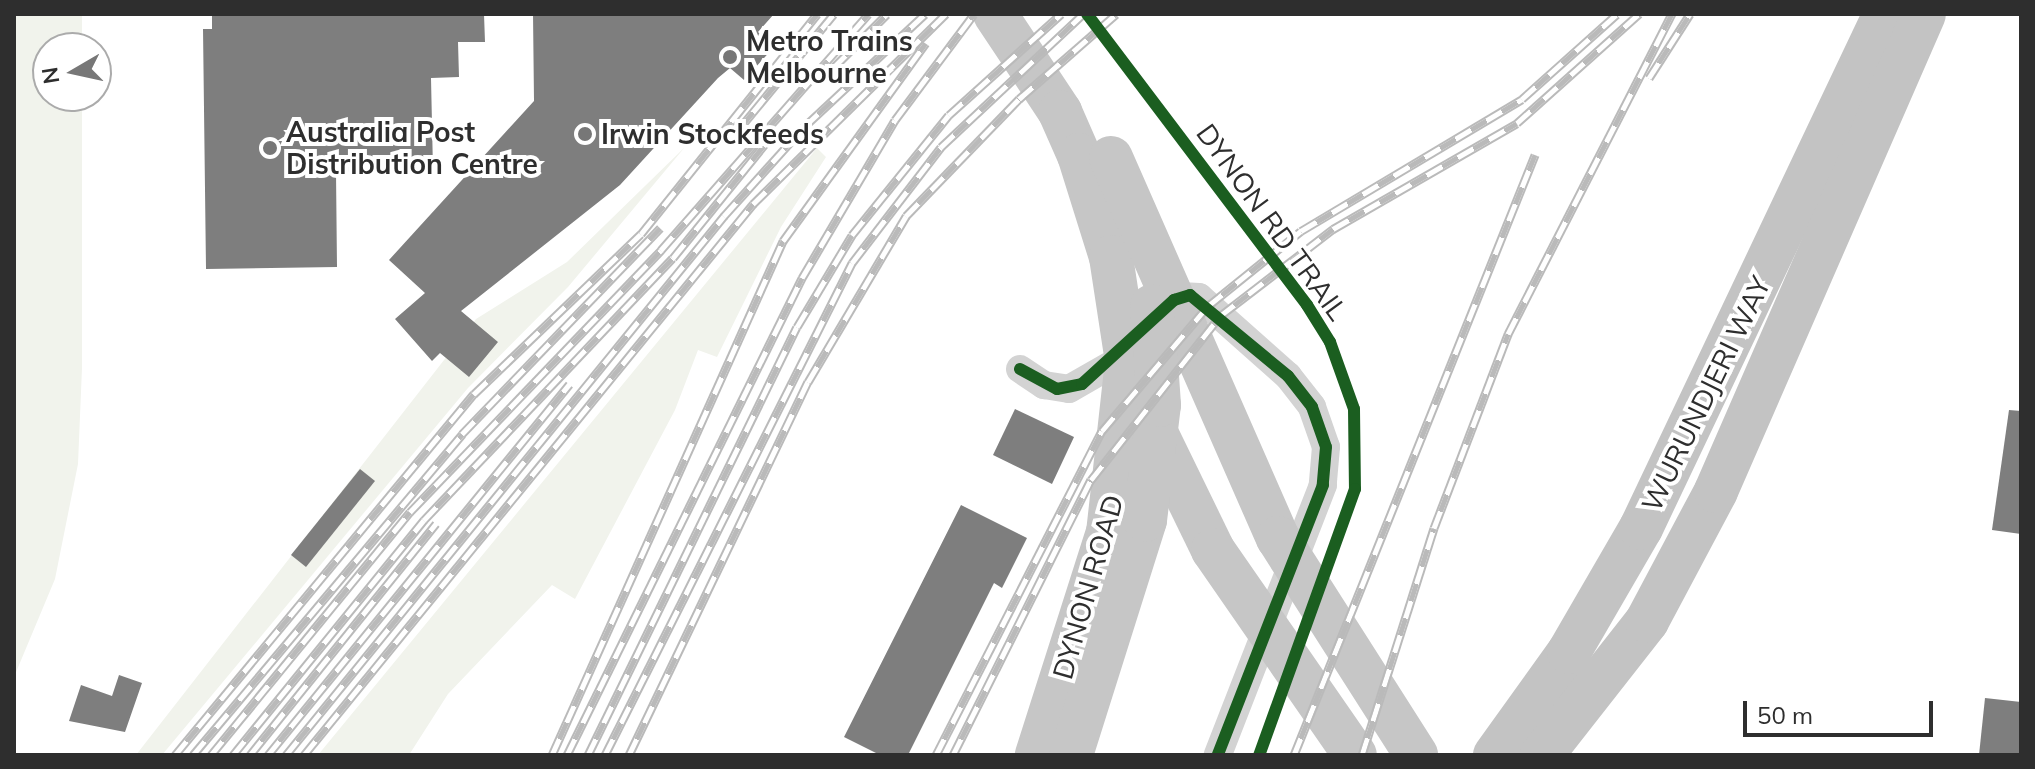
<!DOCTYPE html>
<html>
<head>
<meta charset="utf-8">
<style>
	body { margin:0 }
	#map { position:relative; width:2035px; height:769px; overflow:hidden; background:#fff; font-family:Mulish,sans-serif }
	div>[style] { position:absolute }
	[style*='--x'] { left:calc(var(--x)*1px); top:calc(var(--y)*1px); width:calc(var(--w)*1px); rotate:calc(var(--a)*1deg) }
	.green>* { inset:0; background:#f1f3ec }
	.building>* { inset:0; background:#7e7e7e }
	.minor>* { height:28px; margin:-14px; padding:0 14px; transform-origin:14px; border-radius:14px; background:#d3d3d3 }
	.primary>* { height:44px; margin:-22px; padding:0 22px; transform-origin:22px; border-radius:22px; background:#c6c6c6 }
	.trunk>* { height:44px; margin:-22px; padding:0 22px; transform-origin:22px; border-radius:22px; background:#c3c3c3 }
	.rail>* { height:9px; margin-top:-4.5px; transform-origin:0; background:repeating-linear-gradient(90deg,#fff 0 18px,#bababa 0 36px); box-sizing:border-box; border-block:2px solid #bababa }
	.cycleway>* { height:12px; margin:-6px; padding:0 6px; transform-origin:6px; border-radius:6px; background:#1b5e20 }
	.dots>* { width:22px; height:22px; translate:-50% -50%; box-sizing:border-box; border:4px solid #fff; border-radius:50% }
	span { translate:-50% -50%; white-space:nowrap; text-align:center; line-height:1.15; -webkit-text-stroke:8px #fff; paint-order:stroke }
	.poi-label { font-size:28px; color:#2e2e2e; font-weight:700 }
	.left { translate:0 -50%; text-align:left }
	.street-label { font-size:28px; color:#2e2e2e }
	.frame { position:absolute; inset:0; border:16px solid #2e2e2e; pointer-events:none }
	.north { position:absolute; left:32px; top:32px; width:80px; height:80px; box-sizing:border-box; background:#fff; border:2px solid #ababab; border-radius:50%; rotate:261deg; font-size:22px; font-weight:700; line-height:32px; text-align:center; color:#2e2e2e }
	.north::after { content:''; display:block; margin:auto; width:28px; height:36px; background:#777; clip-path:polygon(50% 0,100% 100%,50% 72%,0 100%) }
	.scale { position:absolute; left:1743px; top:701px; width:190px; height:36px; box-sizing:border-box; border:4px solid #2e2e2e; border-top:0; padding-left:10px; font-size:24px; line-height:28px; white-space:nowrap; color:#2e2e2e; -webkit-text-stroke:6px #fff; paint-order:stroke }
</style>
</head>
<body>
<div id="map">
	<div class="green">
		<div style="clip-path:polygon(14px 14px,82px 14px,82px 48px,48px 48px,48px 96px,82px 96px,82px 368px,78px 464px,55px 579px,14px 677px)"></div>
		<div style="clip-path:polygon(685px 147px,568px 287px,468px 388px,162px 755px,136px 755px,476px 319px,567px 262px)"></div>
		<div style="clip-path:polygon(817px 148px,826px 157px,781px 227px,717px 357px,698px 350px,675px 410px,575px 599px,552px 585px,448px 694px,409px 755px,318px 755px)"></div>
	</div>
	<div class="building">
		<div style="clip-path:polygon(212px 14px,484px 14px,485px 42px,458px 42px,459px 77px,431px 78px,433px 170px,336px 172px,337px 267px,206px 269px,203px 29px,212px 29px)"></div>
		<div style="clip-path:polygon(533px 14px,774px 14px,758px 32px,774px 47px,744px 80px,730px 68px,718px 78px,620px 185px,461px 311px,498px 342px,469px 377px,440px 353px,432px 361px,395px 319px,425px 293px,389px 260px,534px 101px)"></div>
		<div style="clip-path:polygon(1015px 409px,1074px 437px,1052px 484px,993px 455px)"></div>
		<div style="clip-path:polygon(2009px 410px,2021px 411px,2021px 534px,1992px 530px)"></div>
		<div style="clip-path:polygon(360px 469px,375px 481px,306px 567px,291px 555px)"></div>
		<div style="clip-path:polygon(961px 505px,1027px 538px,1002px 588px,994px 583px,908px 755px,880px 755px,844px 737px)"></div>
		<div style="clip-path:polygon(119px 675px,142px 683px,125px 732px,69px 721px,81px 685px,112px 696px)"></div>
		<div style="clip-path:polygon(1985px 698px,2021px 702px,2021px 755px,1979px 755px)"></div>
	</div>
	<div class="minor">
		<div style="--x:1181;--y:296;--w:18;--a:3"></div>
		<div style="--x:1199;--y:297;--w:119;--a:41.6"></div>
		<div style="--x:1288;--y:376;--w:39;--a:52"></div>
		<div style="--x:1312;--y:407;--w:42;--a:70.7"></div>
		<div style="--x:1326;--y:447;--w:38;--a:95"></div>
		<div style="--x:1323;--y:485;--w:290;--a:111.3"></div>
		<div style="--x:1020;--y:369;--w:29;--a:34"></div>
		<div style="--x:1044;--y:385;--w:25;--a:9"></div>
		<div style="--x:1069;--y:389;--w:46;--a:-29.9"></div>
	</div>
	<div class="primary">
		<div style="--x:995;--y:14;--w:118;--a:56.4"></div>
		<div style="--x:1060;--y:112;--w:47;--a:66.2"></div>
		<div style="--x:1079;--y:155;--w:107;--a:72.6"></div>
		<div style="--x:1111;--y:257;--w:105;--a:81.3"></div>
		<div style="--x:1127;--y:361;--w:172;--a:96.3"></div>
		<div style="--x:1108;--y:532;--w:234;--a:107.7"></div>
		<div style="--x:1111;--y:158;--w:415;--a:66.3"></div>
		<div style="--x:1278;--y:538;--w:257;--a:57.5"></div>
		<div style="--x:1157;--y:435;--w:128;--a:64"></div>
		<div style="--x:1213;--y:550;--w:249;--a:55.3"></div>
		<div style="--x:1071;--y:755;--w:246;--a:-72.5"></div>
		<div style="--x:1145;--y:520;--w:116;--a:-83.1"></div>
		<div style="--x:1159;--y:405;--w:99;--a:-94"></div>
	</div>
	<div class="trunk">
		<div style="--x:1495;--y:755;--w:127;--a:-54.3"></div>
		<div style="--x:1569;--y:652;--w:143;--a:-59.9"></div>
		<div style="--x:1641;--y:528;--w:569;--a:-64.61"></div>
		<div style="--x:1542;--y:755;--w:170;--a:-51.9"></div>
		<div style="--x:1647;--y:621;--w:147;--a:-62"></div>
		<div style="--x:1716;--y:491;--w:520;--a:-66.44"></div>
	</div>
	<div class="rail">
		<div style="--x:833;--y:68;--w:76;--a:-45"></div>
		<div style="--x:1649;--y:78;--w:76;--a:-57.4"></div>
		<div style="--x:730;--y:140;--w:163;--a:-50.5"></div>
		<div style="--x:175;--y:755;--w:469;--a:-50.4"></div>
		<div style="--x:474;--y:394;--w:231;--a:-43.8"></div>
		<div style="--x:641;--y:234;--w:282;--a:-51.3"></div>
		<div style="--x:193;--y:755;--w:419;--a:-50"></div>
		<div style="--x:462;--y:434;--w:286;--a:-46.1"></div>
		<div style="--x:211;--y:755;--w:314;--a:-50.7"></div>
		<div style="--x:410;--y:512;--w:363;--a:-46.2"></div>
		<div style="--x:661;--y:250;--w:314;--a:-48.7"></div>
		<div style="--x:233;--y:755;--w:303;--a:-50.9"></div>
		<div style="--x:424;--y:520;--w:361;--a:-46.5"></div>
		<div style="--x:673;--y:258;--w:153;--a:-51.1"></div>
		<div style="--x:250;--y:755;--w:297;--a:-51.2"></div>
		<div style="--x:268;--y:755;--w:478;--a:-50.9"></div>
		<div style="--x:286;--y:755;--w:695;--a:-50.9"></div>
		<div style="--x:724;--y:216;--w:121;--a:-48"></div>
		<div style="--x:805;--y:126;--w:164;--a:-43"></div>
		<div style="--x:304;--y:755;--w:711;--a:-50.82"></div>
		<div style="--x:753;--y:204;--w:271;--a:-44.6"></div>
		<div style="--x:552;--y:755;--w:564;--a:-65.8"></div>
		<div style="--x:783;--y:241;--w:244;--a:-54.2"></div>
		<div style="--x:567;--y:755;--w:532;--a:-63.77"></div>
		<div style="--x:802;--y:278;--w:183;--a:-59.5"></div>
		<div style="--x:895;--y:120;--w:132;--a:-53.3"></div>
		<div style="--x:588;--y:755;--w:476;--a:-64"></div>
		<div style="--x:797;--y:327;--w:107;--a:-59.1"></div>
		<div style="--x:852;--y:235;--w:154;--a:-51.1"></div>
		<div style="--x:949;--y:115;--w:151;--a:-42"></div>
		<div style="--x:605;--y:755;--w:551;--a:-63.34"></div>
		<div style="--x:852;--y:263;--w:146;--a:-52.5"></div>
		<div style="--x:941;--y:147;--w:195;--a:-43.1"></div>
		<div style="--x:629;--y:755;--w:414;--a:-64.4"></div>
		<div style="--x:808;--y:382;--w:193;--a:-59.4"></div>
		<div style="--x:906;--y:216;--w:163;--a:-46"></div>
		<div style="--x:1019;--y:99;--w:129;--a:-41.2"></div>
		<div style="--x:936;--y:755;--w:364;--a:-62.9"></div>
		<div style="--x:1102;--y:431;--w:164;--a:-49.7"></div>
		<div style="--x:1208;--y:306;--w:119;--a:-38.9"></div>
		<div style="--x:1301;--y:231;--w:257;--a:-30.8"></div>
		<div style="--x:1522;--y:99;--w:127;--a:-41.8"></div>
		<div style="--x:953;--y:755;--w:308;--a:-63.4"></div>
		<div style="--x:1091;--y:480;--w:209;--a:-51.8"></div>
		<div style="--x:1220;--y:316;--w:143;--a:-37.6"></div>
		<div style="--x:1333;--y:229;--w:212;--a:-29.9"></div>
		<div style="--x:1517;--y:123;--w:164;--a:-41.8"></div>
		<div style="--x:1294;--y:755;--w:647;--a:-68.12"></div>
		<div style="--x:1362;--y:755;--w:238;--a:-72.4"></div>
		<div style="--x:1434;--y:528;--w:208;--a:-69.1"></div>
		<div style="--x:1508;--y:334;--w:360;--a:-62.9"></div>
	</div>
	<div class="cycleway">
		<div style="--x:1087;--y:14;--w:365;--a:52.9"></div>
		<div style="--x:1307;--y:305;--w:44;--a:58.1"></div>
		<div style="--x:1330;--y:342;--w:71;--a:70.3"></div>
		<div style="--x:1354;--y:409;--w:80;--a:89.3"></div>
		<div style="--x:1355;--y:489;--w:283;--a:109.8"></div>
		<div style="--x:1020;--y:369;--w:42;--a:28.4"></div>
		<div style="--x:1057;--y:389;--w:25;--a:-11"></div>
		<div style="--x:1082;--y:384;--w:125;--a:-42.4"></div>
		<div style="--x:1174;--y:300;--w:17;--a:-17"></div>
		<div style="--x:1190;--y:295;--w:127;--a:39.6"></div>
		<div style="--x:1288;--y:376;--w:39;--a:52"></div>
		<div style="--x:1312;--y:407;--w:42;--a:70.7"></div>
		<div style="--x:1326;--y:447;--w:38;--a:95"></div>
		<div style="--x:1323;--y:485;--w:290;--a:111.3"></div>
	</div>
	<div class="dots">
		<div style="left:730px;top:57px;background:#777"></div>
		<div style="left:585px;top:134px;background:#777"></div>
		<div style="left:270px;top:148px;background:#777"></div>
	</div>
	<div class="poi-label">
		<span class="left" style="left:746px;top:57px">Metro Trains<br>Melbourne</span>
		<span class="left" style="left:286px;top:148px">Australia Post<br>Distribution Centre</span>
		<span class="left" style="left:601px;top:134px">Irwin Stockfeeds</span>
	</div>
	<div class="street-label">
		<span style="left:1272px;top:222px;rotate:54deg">DYNON RD TRAIL</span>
		<span style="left:1706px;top:394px;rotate:-64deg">WURUNDJERI WAY</span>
		<span style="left:1088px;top:587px;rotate:-74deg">DYNON ROAD</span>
	</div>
	<div class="frame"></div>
	<div class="north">N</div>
	<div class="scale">50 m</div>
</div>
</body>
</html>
